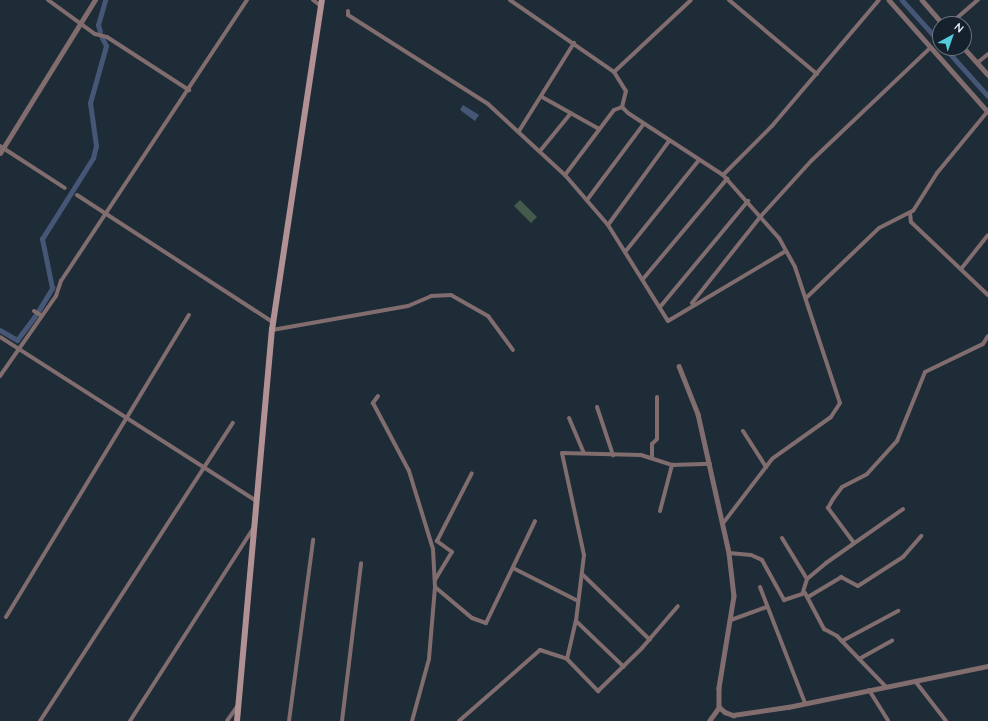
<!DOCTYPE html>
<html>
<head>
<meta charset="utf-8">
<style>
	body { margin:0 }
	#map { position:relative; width:988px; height:721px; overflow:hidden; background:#1e2c37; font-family:Quicksand,sans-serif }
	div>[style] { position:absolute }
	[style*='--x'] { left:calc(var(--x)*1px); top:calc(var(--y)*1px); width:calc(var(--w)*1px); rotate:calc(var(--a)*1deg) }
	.green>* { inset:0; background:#435a4c }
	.water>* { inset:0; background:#465677 }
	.canal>* { height:4.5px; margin:-2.25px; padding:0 2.25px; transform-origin:2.25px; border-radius:2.25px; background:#465677 }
	.minor>* { height:4px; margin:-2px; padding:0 2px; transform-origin:2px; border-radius:2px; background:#816c6e }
	.tertiary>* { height:4.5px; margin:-2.25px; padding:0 2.25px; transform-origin:2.25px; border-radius:2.25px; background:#816c6e }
	.secondary>* { height:5.5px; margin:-2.75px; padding:0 2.75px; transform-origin:2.75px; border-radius:2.75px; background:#b29194 }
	span { translate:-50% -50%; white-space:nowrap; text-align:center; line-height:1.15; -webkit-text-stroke:3.5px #15222d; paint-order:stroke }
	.north { position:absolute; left:932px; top:16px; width:40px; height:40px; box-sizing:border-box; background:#15222d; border:1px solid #6a757f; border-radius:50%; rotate:40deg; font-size:11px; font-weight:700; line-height:16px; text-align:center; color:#e9f2f9 }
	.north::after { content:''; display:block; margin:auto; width:14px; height:18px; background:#53cbdc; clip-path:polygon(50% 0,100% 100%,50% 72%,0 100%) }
</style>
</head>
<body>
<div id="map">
	<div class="green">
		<div style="clip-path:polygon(520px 200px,537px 217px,531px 223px,514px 206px)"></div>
	</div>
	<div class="water">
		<div style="clip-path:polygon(463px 105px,479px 115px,475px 121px,460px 110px)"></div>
	</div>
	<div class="canal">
		<div style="--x:902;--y:0;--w:57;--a:47.9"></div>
		<div style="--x:100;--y:32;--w:7;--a:-106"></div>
		<div style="--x:98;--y:25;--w:26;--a:-74"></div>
		<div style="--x:945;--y:48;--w:64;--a:48.1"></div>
		<div style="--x:39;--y:310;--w:26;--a:-59"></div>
		<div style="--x:52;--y:288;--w:50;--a:-101.5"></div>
		<div style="--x:42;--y:239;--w:96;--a:-57.8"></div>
		<div style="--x:93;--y:158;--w:12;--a:-76"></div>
		<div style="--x:96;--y:146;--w:43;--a:-97.9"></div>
		<div style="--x:90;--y:103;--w:59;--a:-74.3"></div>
		<div style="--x:106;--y:46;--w:9;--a:-117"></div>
		<div style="--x:0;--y:330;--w:20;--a:30"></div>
		<div style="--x:17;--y:340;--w:30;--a:-53"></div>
	</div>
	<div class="minor">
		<div style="--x:48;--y:0;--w:58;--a:35.9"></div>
		<div style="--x:95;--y:34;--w:12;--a:14"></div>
		<div style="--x:107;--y:37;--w:98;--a:32.9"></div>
		<div style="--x:313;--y:0;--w:10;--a:37"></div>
		<div style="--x:510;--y:0;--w:126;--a:34.7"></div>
		<div style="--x:614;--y:72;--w:22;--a:58"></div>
		<div style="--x:626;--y:91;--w:16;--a:104"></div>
		<div style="--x:622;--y:107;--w:8;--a:45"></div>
		<div style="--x:628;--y:113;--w:113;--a:33.1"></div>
		<div style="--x:723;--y:175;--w:84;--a:48.4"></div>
		<div style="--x:779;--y:238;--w:33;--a:61"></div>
		<div style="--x:795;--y:267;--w:143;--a:71.7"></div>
		<div style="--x:840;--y:403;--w:17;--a:123"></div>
		<div style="--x:831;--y:417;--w:72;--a:144.6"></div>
		<div style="--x:772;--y:459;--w:79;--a:127.3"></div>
		<div style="--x:729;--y:0;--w:115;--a:40.1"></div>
		<div style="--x:348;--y:11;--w:4;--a:90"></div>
		<div style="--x:348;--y:15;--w:166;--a:32.4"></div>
		<div style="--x:488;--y:104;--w:105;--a:42.7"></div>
		<div style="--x:565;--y:175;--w:66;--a:49.3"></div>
		<div style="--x:608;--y:225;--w:113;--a:58"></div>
		<div style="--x:668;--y:321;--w:137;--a:-30.7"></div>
		<div style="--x:950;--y:24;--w:37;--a:-41"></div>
		<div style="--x:977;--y:63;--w:14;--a:-39"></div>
		<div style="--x:614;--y:72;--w:105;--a:-43.1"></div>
		<div style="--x:542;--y:97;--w:65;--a:29.3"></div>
		<div style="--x:519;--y:131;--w:104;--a:-58"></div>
		<div style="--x:0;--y:146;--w:77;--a:32.9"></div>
		<div style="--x:540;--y:151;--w:49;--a:-50.8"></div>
		<div style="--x:565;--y:175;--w:81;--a:-53"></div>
		<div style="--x:614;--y:110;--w:9;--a:-21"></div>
		<div style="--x:723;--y:175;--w:69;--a:-45"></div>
		<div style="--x:772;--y:126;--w:165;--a:-49.7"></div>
		<div style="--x:77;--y:195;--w:235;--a:33"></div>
		<div style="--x:587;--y:200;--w:94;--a:-53.3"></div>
		<div style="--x:910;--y:213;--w:9;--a:84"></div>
		<div style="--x:911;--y:222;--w:106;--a:43.5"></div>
		<div style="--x:608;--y:225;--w:104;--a:-54"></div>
		<div style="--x:625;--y:252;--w:118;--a:-51.2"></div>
		<div style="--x:961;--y:269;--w:43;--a:-51.5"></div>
		<div style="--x:643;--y:279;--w:131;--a:-50"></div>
		<div style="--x:806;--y:298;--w:101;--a:-43.8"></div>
		<div style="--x:879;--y:228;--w:38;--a:-27"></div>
		<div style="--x:913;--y:211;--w:45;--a:-57.7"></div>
		<div style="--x:937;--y:173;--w:80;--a:-50.6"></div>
		<div style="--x:692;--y:303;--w:111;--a:-51.6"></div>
		<div style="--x:761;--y:216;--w:74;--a:-47.7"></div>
		<div style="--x:811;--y:161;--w:164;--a:-43.5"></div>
		<div style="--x:660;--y:307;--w:138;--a:-50.3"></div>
		<div style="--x:34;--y:311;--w:9;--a:32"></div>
		<div style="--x:272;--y:330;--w:138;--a:-10"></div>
		<div style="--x:408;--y:306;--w:25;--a:-23"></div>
		<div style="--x:431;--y:296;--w:20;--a:-3"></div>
		<div style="--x:451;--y:295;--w:43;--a:29.6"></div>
		<div style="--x:488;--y:316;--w:42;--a:53.7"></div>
		<div style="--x:0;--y:337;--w:304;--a:32.6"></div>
		<div style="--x:0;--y:376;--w:98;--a:-55"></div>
		<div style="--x:56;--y:296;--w:16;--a:-72"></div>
		<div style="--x:61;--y:281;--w:337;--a:-56.5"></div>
		<div style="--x:378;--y:396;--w:9;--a:126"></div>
		<div style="--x:373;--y:403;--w:77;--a:62.1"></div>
		<div style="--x:409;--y:471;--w:82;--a:72.9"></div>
		<div style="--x:433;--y:549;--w:38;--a:87"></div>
		<div style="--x:435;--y:587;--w:72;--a:94.8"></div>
		<div style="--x:429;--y:659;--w:64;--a:105.3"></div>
		<div style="--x:597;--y:407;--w:51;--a:71.6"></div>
		<div style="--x:569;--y:418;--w:38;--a:67"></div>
		<div style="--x:743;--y:431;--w:43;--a:57.4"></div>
		<div style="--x:652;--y:457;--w:13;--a:-90"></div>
		<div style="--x:652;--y:444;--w:7;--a:-45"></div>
		<div style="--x:657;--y:439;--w:42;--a:-90"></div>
		<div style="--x:660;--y:511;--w:48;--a:-75.4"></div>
		<div style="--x:782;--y:538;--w:48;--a:58.6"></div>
		<div style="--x:854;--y:543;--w:44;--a:-126.6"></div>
		<div style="--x:828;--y:508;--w:10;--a:-61"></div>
		<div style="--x:833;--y:499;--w:15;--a:-53"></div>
		<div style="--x:842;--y:487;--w:28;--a:-27"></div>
		<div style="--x:867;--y:474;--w:45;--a:-47.7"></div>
		<div style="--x:897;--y:441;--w:74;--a:-67.9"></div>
		<div style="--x:925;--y:372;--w:64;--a:-25.8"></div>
		<div style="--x:983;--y:344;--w:9;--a:-58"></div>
		<div style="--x:729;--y:553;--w:22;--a:5"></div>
		<div style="--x:751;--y:555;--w:12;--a:24"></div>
		<div style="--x:762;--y:560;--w:46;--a:61.2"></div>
		<div style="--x:784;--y:600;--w:22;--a:-18"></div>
		<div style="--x:805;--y:593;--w:41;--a:62.2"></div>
		<div style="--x:824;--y:629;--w:15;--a:28"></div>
		<div style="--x:837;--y:636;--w:71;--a:46.1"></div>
		<div style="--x:513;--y:568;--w:73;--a:26.9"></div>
		<div style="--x:583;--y:575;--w:93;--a:44.1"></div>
		<div style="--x:435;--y:580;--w:33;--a:-59"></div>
		<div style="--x:452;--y:552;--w:19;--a:-144"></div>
		<div style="--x:437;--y:541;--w:76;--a:-62.8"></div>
		<div style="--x:435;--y:587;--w:48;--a:40"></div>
		<div style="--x:472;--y:618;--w:15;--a:20"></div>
		<div style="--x:486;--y:623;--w:113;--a:-64.3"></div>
		<div style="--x:760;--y:587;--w:124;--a:68.8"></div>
		<div style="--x:803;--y:592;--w:14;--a:-73"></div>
		<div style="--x:807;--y:579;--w:25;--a:-40"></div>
		<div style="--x:826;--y:563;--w:94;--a:-35"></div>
		<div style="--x:808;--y:597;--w:39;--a:-31"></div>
		<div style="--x:841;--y:577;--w:19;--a:28"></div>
		<div style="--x:858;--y:586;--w:54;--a:-32.8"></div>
		<div style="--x:903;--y:557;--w:28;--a:-49"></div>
		<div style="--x:6;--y:617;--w:353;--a:-58.8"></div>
		<div style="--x:731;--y:620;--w:38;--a:-20"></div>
		<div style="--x:576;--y:621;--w:66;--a:43.8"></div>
		<div style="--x:842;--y:641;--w:64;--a:-28.2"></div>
		<div style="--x:567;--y:659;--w:39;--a:-77"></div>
		<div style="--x:576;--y:621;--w:66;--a:-83.1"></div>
		<div style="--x:584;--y:555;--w:104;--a:-102.2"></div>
		<div style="--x:562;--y:453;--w:79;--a:1.5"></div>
		<div style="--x:641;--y:455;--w:33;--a:18"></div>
		<div style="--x:672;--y:465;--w:38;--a:-2"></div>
		<div style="--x:859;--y:659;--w:38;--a:-29"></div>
		<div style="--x:915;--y:681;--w:51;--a:52.2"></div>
		<div style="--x:869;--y:690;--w:36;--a:58"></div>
		<div style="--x:40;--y:721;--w:355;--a:-57.1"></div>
		<div style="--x:130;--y:721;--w:230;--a:-57.4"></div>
		<div style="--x:227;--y:721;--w:19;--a:-55"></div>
		<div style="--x:289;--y:721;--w:183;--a:-82.4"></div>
		<div style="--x:342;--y:721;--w:159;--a:-83.1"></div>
		<div style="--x:459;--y:721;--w:108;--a:-41.2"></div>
		<div style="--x:540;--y:650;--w:28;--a:18"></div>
		<div style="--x:567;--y:659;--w:45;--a:45.9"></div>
		<div style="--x:598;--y:691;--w:62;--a:-44.3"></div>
		<div style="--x:642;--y:648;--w:55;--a:-49.4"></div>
	</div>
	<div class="tertiary">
		<div style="--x:889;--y:0;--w:149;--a:48.5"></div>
		<div style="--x:922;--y:0;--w:32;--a:49"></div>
		<div style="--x:964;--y:48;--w:36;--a:48"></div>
		<div style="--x:0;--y:153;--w:180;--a:-58.2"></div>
		<div style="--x:679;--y:366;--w:52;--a:68.4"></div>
		<div style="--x:698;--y:414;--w:142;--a:77.4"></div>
		<div style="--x:729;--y:553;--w:43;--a:83.4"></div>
		<div style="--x:734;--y:596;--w:93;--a:99.3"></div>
		<div style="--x:719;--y:688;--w:19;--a:90"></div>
		<div style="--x:719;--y:707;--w:8;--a:40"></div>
		<div style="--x:725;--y:712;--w:9;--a:21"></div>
		<div style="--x:733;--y:715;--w:56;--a:-8.3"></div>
		<div style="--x:788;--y:707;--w:204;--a:-11.6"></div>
		<div style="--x:709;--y:721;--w:17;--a:-54"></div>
	</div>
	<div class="secondary">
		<div style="--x:237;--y:721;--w:393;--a:-84.9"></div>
		<div style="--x:272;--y:330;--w:334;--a:-81.4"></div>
	</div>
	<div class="north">N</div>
</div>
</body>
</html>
